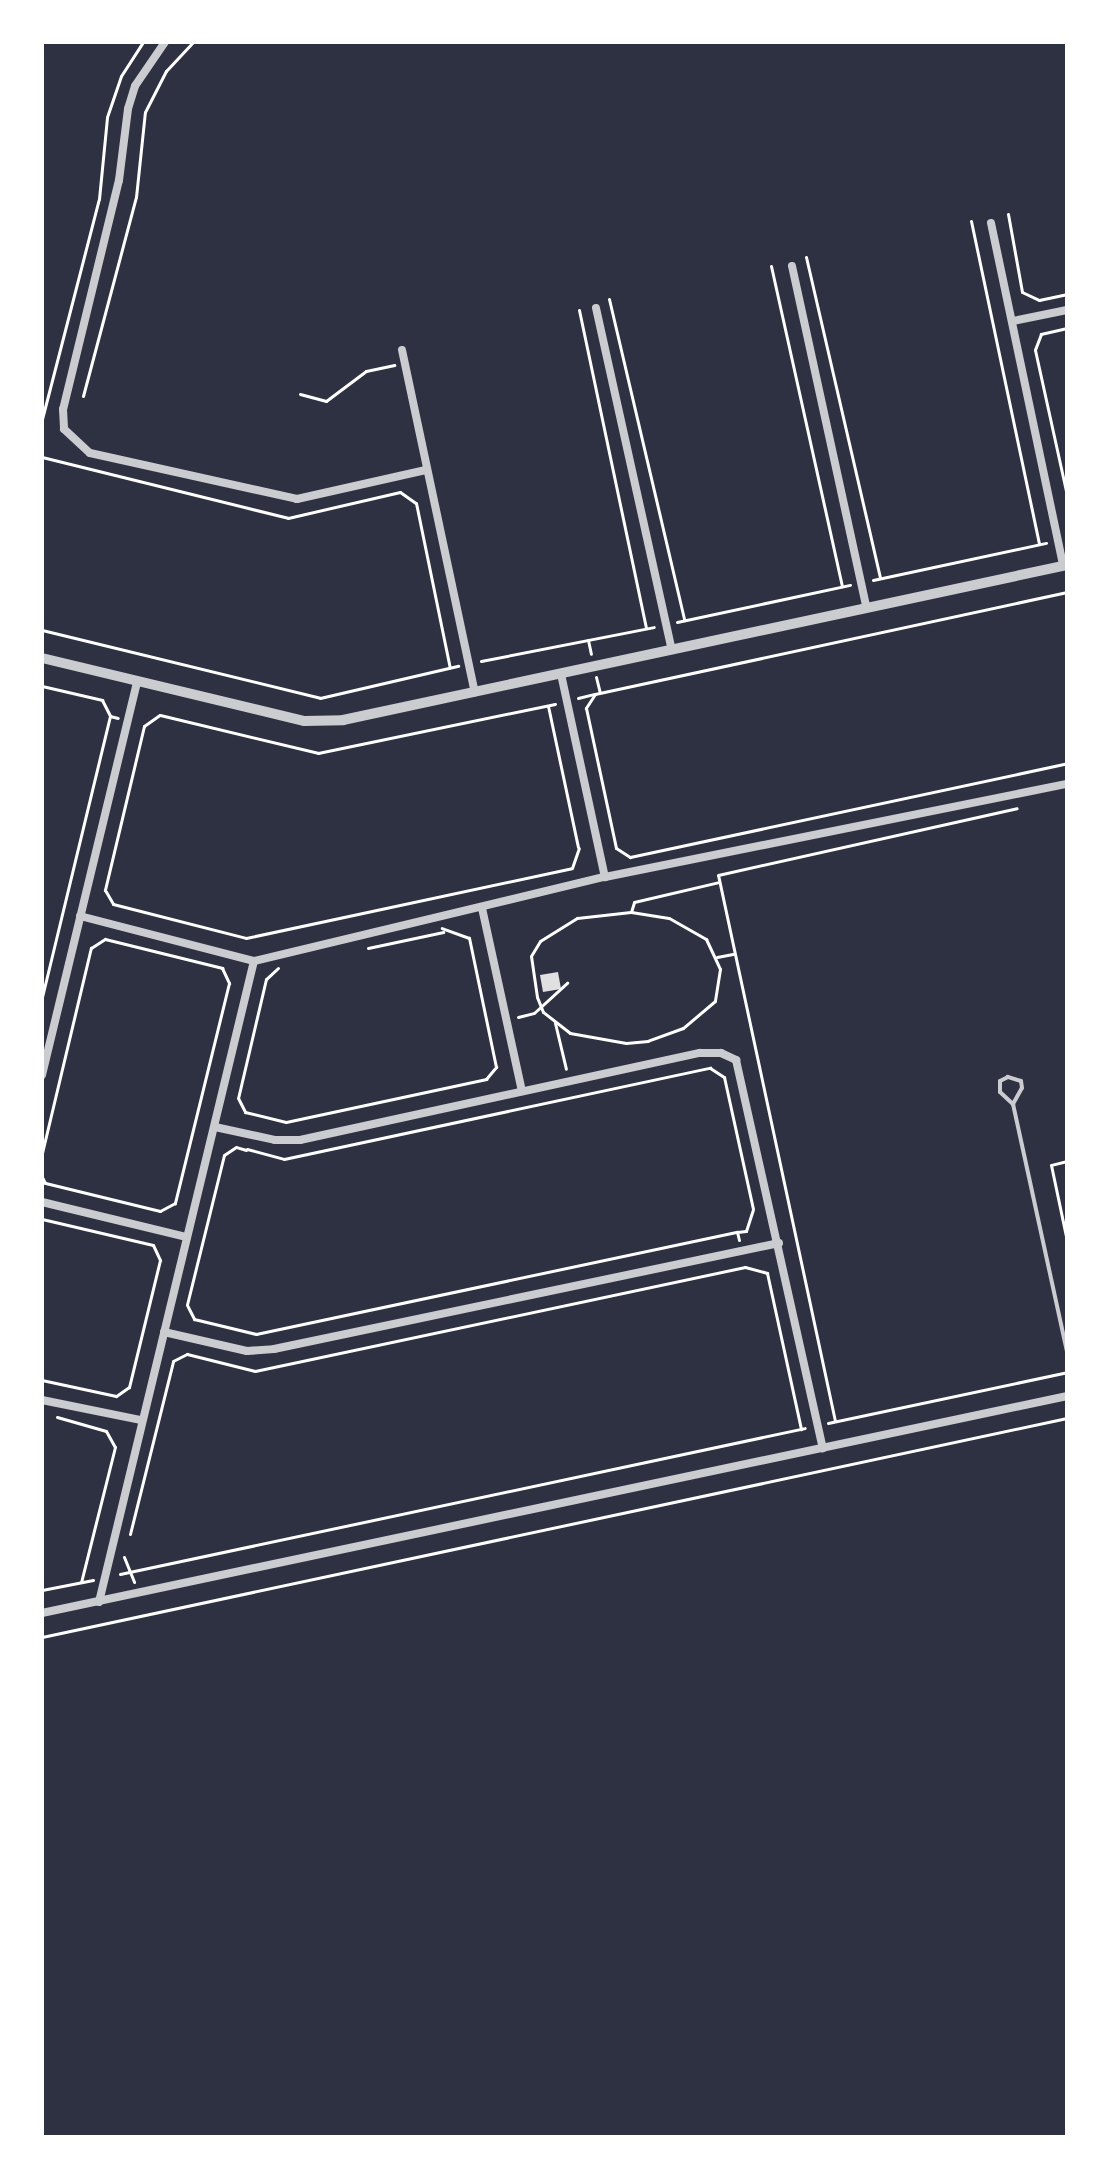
<!DOCTYPE html>
<html>
<head>
<meta charset="utf-8">
<style>
	body { margin:0 }
	#map { position:relative; width:1109px; height:2179px; overflow:hidden; background:#2d3142; font-family:"Varela Round",sans-serif }
	div>[style] { position:absolute }
	[style*='--x'] { left:calc(var(--x)*1px); top:calc(var(--y)*1px); width:calc(var(--w)*1px); rotate:calc(var(--a)*1deg) }
	.building>* { inset:0; background:#e0e0e3 }
	.path>* { height:3px; margin:-1.5px; padding:0 1.5px; transform-origin:1.5px; border-radius:1.5px; background:#fff }
	.service>* { height:4px; margin:-2px; padding:0 2px; transform-origin:2px; border-radius:2px; background:#caccd0 }
	.minor>* { height:8px; margin:-4px; padding:0 4px; transform-origin:4px; border-radius:4px; background:#caccd0 }
	.tertiary>* { height:10px; margin:-5px; padding:0 5px; transform-origin:5px; border-radius:5px; background:#caccd0 }
	span { translate:-50% -50%; white-space:nowrap; text-align:center; line-height:1.15; -webkit-text-stroke:6px #fff; paint-order:stroke }
	.frame { position:absolute; inset:0; border:44px solid #fff; pointer-events:none }
</style>
</head>
<body>
<div id="map">
	<div class="building">
		<div style="clip-path:polygon(558px 972px,561px 989px,543px 992px,540px 975px)"></div>
	</div>
	<div class="path">
		<div style="--x:1008;--y:214;--w:79;--a:79.8"></div>
		<div style="--x:1022;--y:292;--w:19;--a:25"></div>
		<div style="--x:1039;--y:300;--w:29;--a:-12"></div>
		<div style="--x:971;--y:221;--w:330;--a:78.1"></div>
		<div style="--x:806;--y:257;--w:329;--a:77"></div>
		<div style="--x:771;--y:266;--w:328;--a:77.5"></div>
		<div style="--x:609;--y:299;--w:330;--a:76.8"></div>
		<div style="--x:579;--y:310;--w:324;--a:78.1"></div>
		<div style="--x:1067;--y:328;--w:27;--a:167"></div>
		<div style="--x:1041;--y:334;--w:17;--a:111"></div>
		<div style="--x:1035;--y:350;--w:148;--a:77.6"></div>
		<div style="--x:300;--y:394;--w:27;--a:15"></div>
		<div style="--x:326;--y:401;--w:50;--a:-36.9"></div>
		<div style="--x:366;--y:371;--w:29;--a:-12"></div>
		<div style="--x:83;--y:396;--w:206;--a:-75.1"></div>
		<div style="--x:136;--y:197;--w:85;--a:-84"></div>
		<div style="--x:145;--y:112;--w:46;--a:-62.9"></div>
		<div style="--x:166;--y:71;--w:40;--a:-47"></div>
		<div style="--x:42;--y:419;--w:227;--a:-75.5"></div>
		<div style="--x:99;--y:199;--w:82;--a:-84.4"></div>
		<div style="--x:107;--y:117;--w:43;--a:-71.1"></div>
		<div style="--x:121;--y:76;--w:40;--a:-57.1"></div>
		<div style="--x:42;--y:457;--w:253;--a:13.9"></div>
		<div style="--x:288;--y:518;--w:115;--a:-13.1"></div>
		<div style="--x:400;--y:492;--w:19;--a:35"></div>
		<div style="--x:416;--y:503;--w:168;--a:78.4"></div>
		<div style="--x:873;--y:580;--w:177;--a:-12.1"></div>
		<div style="--x:1067;--y:592;--w:483;--a:167.8"></div>
		<div style="--x:595;--y:694;--w:17;--a:123"></div>
		<div style="--x:586;--y:708;--w:143;--a:77.9"></div>
		<div style="--x:616;--y:848;--w:17;--a:33"></div>
		<div style="--x:630;--y:857;--w:447;--a:-12.1"></div>
		<div style="--x:677;--y:622;--w:177;--a:-12.1"></div>
		<div style="--x:42;--y:630;--w:286;--a:13.7"></div>
		<div style="--x:320;--y:698;--w:142;--a:-13.1"></div>
		<div style="--x:588;--y:640;--w:14;--a:78"></div>
		<div style="--x:481;--y:661;--w:176;--a:-11.1"></div>
		<div style="--x:596;--y:677;--w:16;--a:76"></div>
		<div style="--x:42;--y:686;--w:62;--a:13.1"></div>
		<div style="--x:102;--y:700;--w:18;--a:63"></div>
		<div style="--x:110;--y:716;--w:8;--a:14"></div>
		<div style="--x:578;--y:698;--w:16;--a:-14"></div>
		<div style="--x:548;--y:706;--w:144;--a:78"></div>
		<div style="--x:144;--y:726;--w:169;--a:103.4"></div>
		<div style="--x:105;--y:890;--w:16;--a:60"></div>
		<div style="--x:113;--y:904;--w:137;--a:14.3"></div>
		<div style="--x:246;--y:938;--w:333;--a:-12.1"></div>
		<div style="--x:572;--y:868;--w:21;--a:-71"></div>
		<div style="--x:144;--y:726;--w:19;--a:-35"></div>
		<div style="--x:160;--y:715;--w:163;--a:13.5"></div>
		<div style="--x:318;--y:753;--w:242;--a:-11.7"></div>
		<div style="--x:631;--y:912;--w:38;--a:9"></div>
		<div style="--x:669;--y:918;--w:43;--a:29.6"></div>
		<div style="--x:706;--y:939;--w:33;--a:65"></div>
		<div style="--x:720;--y:969;--w:32;--a:99"></div>
		<div style="--x:715;--y:1001;--w:42;--a:139.8"></div>
		<div style="--x:683;--y:1028;--w:37;--a:160"></div>
		<div style="--x:648;--y:1041;--w:22;--a:175"></div>
		<div style="--x:626;--y:1043;--w:57;--a:-169.9"></div>
		<div style="--x:570;--y:1033;--w:34;--a:-142"></div>
		<div style="--x:543;--y:1012;--w:16;--a:-112"></div>
		<div style="--x:537;--y:997;--w:41;--a:-98.3"></div>
		<div style="--x:531;--y:956;--w:17;--a:-59"></div>
		<div style="--x:540;--y:941;--w:44;--a:-31.9"></div>
		<div style="--x:577;--y:918;--w:54;--a:-6.3"></div>
		<div style="--x:631;--y:912;--w:10;--a:-73"></div>
		<div style="--x:634;--y:902;--w:87;--a:-13.2"></div>
		<div style="--x:368;--y:948;--w:77;--a:-12"></div>
		<div style="--x:717;--y:957;--w:16;--a:-11"></div>
		<div style="--x:278;--y:968;--w:16;--a:137"></div>
		<div style="--x:266;--y:979;--w:122;--a:103.2"></div>
		<div style="--x:238;--y:1098;--w:16;--a:63"></div>
		<div style="--x:245;--y:1112;--w:42;--a:13.7"></div>
		<div style="--x:286;--y:1122;--w:205;--a:-12.1"></div>
		<div style="--x:486;--y:1079;--w:16;--a:-50"></div>
		<div style="--x:496;--y:1067;--w:132;--a:-101.8"></div>
		<div style="--x:469;--y:938;--w:29;--a:-160"></div>
		<div style="--x:42;--y:997;--w:289;--a:-76.4"></div>
		<div style="--x:518;--y:1017;--w:16;--a:-14"></div>
		<div style="--x:534;--y:1013;--w:45;--a:-42.3"></div>
		<div style="--x:555;--y:1023;--w:47;--a:76.6"></div>
		<div style="--x:247;--y:1149;--w:38;--a:15"></div>
		<div style="--x:284;--y:1159;--w:436;--a:-12.1"></div>
		<div style="--x:710;--y:1068;--w:17;--a:33"></div>
		<div style="--x:724;--y:1077;--w:135;--a:77.6"></div>
		<div style="--x:246;--y:1150;--w:10;--a:-163"></div>
		<div style="--x:236;--y:1147;--w:14;--a:146"></div>
		<div style="--x:224;--y:1155;--w:154;--a:103.9"></div>
		<div style="--x:187;--y:1305;--w:16;--a:63"></div>
		<div style="--x:194;--y:1319;--w:64;--a:13.6"></div>
		<div style="--x:256;--y:1334;--w:492;--a:-12"></div>
		<div style="--x:42;--y:1153;--w:211;--a:-76.6"></div>
		<div style="--x:91;--y:948;--w:17;--a:-33"></div>
		<div style="--x:105;--y:939;--w:121;--a:13.9"></div>
		<div style="--x:222;--y:968;--w:17;--a:65"></div>
		<div style="--x:229;--y:983;--w:227;--a:103.8"></div>
		<div style="--x:175;--y:1203;--w:17;--a:152"></div>
		<div style="--x:160;--y:1211;--w:118;--a:-166.3"></div>
		<div style="--x:45;--y:1183;--w:7;--a:-117"></div>
		<div style="--x:1067;--y:1161;--w:16;--a:166"></div>
		<div style="--x:1051;--y:1165;--w:78;--a:78.1"></div>
		<div style="--x:42;--y:1219;--w:114;--a:13.2"></div>
		<div style="--x:153;--y:1245;--w:17;--a:65"></div>
		<div style="--x:160;--y:1260;--w:131;--a:103.7"></div>
		<div style="--x:129;--y:1387;--w:16;--a:145"></div>
		<div style="--x:116;--y:1396;--w:76;--a:-167.8"></div>
		<div style="--x:739;--y:1240;--w:8;--a:-104"></div>
		<div style="--x:737;--y:1232;--w:9;--a:-6"></div>
		<div style="--x:746;--y:1231;--w:22;--a:-72"></div>
		<div style="--x:745;--y:1267;--w:23;--a:15"></div>
		<div style="--x:767;--y:1273;--w:160;--a:77.7"></div>
		<div style="--x:57;--y:1417;--w:51;--a:15.9"></div>
		<div style="--x:106;--y:1431;--w:18;--a:61"></div>
		<div style="--x:115;--y:1447;--w:139;--a:104.1"></div>
		<div style="--x:835;--y:1421;--w:558;--a:-102.09"></div>
		<div style="--x:718;--y:875;--w:306;--a:-12.6"></div>
		<div style="--x:828;--y:1423;--w:244;--a:-12"></div>
		<div style="--x:130;--y:1534;--w:178;--a:-76"></div>
		<div style="--x:173;--y:1361;--w:16;--a:-27"></div>
		<div style="--x:187;--y:1354;--w:70;--a:14"></div>
		<div style="--x:255;--y:1371;--w:501;--a:-11.98"></div>
		<div style="--x:124;--y:1557;--w:27;--a:68"></div>
		<div style="--x:120;--y:1574;--w:700;--a:-12.03"></div>
		<div style="--x:42;--y:1590;--w:52;--a:-11.1"></div>
		<div style="--x:42;--y:1637;--w:1048;--a:-12.06"></div>
	</div>
	<div class="service">
		<div style="--x:1013;--y:1104;--w:18;--a:-61"></div>
		<div style="--x:1022;--y:1088;--w:7;--a:-98"></div>
		<div style="--x:1021;--y:1081;--w:14;--a:-163"></div>
		<div style="--x:1008;--y:1077;--w:9;--a:153"></div>
		<div style="--x:1000;--y:1081;--w:11;--a:90"></div>
		<div style="--x:1000;--y:1092;--w:18;--a:43"></div>
		<div style="--x:1013;--y:1104;--w:253;--a:77.7"></div>
	</div>
	<div class="minor">
		<div style="--x:165;--y:42;--w:53;--a:124.3"></div>
		<div style="--x:135;--y:86;--w:24;--a:107"></div>
		<div style="--x:128;--y:109;--w:72;--a:97.2"></div>
		<div style="--x:119;--y:180;--w:236;--a:103.7"></div>
		<div style="--x:63;--y:409;--w:20;--a:87"></div>
		<div style="--x:64;--y:429;--w:35;--a:43"></div>
		<div style="--x:90;--y:453;--w:212;--a:12.5"></div>
		<div style="--x:297;--y:499;--w:132;--a:-12.7"></div>
		<div style="--x:991;--y:223;--w:349;--a:78.1"></div>
		<div style="--x:792;--y:266;--w:348;--a:77.7"></div>
		<div style="--x:596;--y:308;--w:347;--a:77.5"></div>
		<div style="--x:1013;--y:321;--w:55;--a:-11.5"></div>
		<div style="--x:402;--y:350;--w:350;--a:78"></div>
		<div style="--x:561;--y:674;--w:208;--a:77.8"></div>
		<div style="--x:482;--y:908;--w:187;--a:77.7"></div>
		<div style="--x:80;--y:916;--w:180;--a:14.5"></div>
		<div style="--x:42;--y:1075;--w:404;--a:-76.4"></div>
		<div style="--x:215;--y:1127;--w:61;--a:12.2"></div>
		<div style="--x:275;--y:1140;--w:25;--a:0"></div>
		<div style="--x:300;--y:1140;--w:409;--a:-12.3"></div>
		<div style="--x:700;--y:1053;--w:21;--a:0"></div>
		<div style="--x:721;--y:1053;--w:17;--a:25"></div>
		<div style="--x:736;--y:1060;--w:398;--a:77.4"></div>
		<div style="--x:42;--y:1202;--w:149;--a:13.6"></div>
		<div style="--x:164;--y:1332;--w:85;--a:12.9"></div>
		<div style="--x:247;--y:1351;--w:27;--a:-4"></div>
		<div style="--x:274;--y:1349;--w:516;--a:-11.85"></div>
		<div style="--x:42;--y:1400;--w:100;--a:11.5"></div>
		<div style="--x:99;--y:1602;--w:659;--a:-76.41"></div>
		<div style="--x:254;--y:961;--w:361;--a:-13.5"></div>
		<div style="--x:605;--y:877;--w:471;--a:-11.4"></div>
		<div style="--x:42;--y:1613;--w:1048;--a:-11.95"></div>
	</div>
	<div class="tertiary">
		<div style="--x:42;--y:658;--w:269;--a:13.5"></div>
		<div style="--x:304;--y:721;--w:39;--a:-1"></div>
		<div style="--x:343;--y:720;--w:740;--a:-12.08"></div>
	</div>
	<div class="frame"></div>
</div>
</body>
</html>
